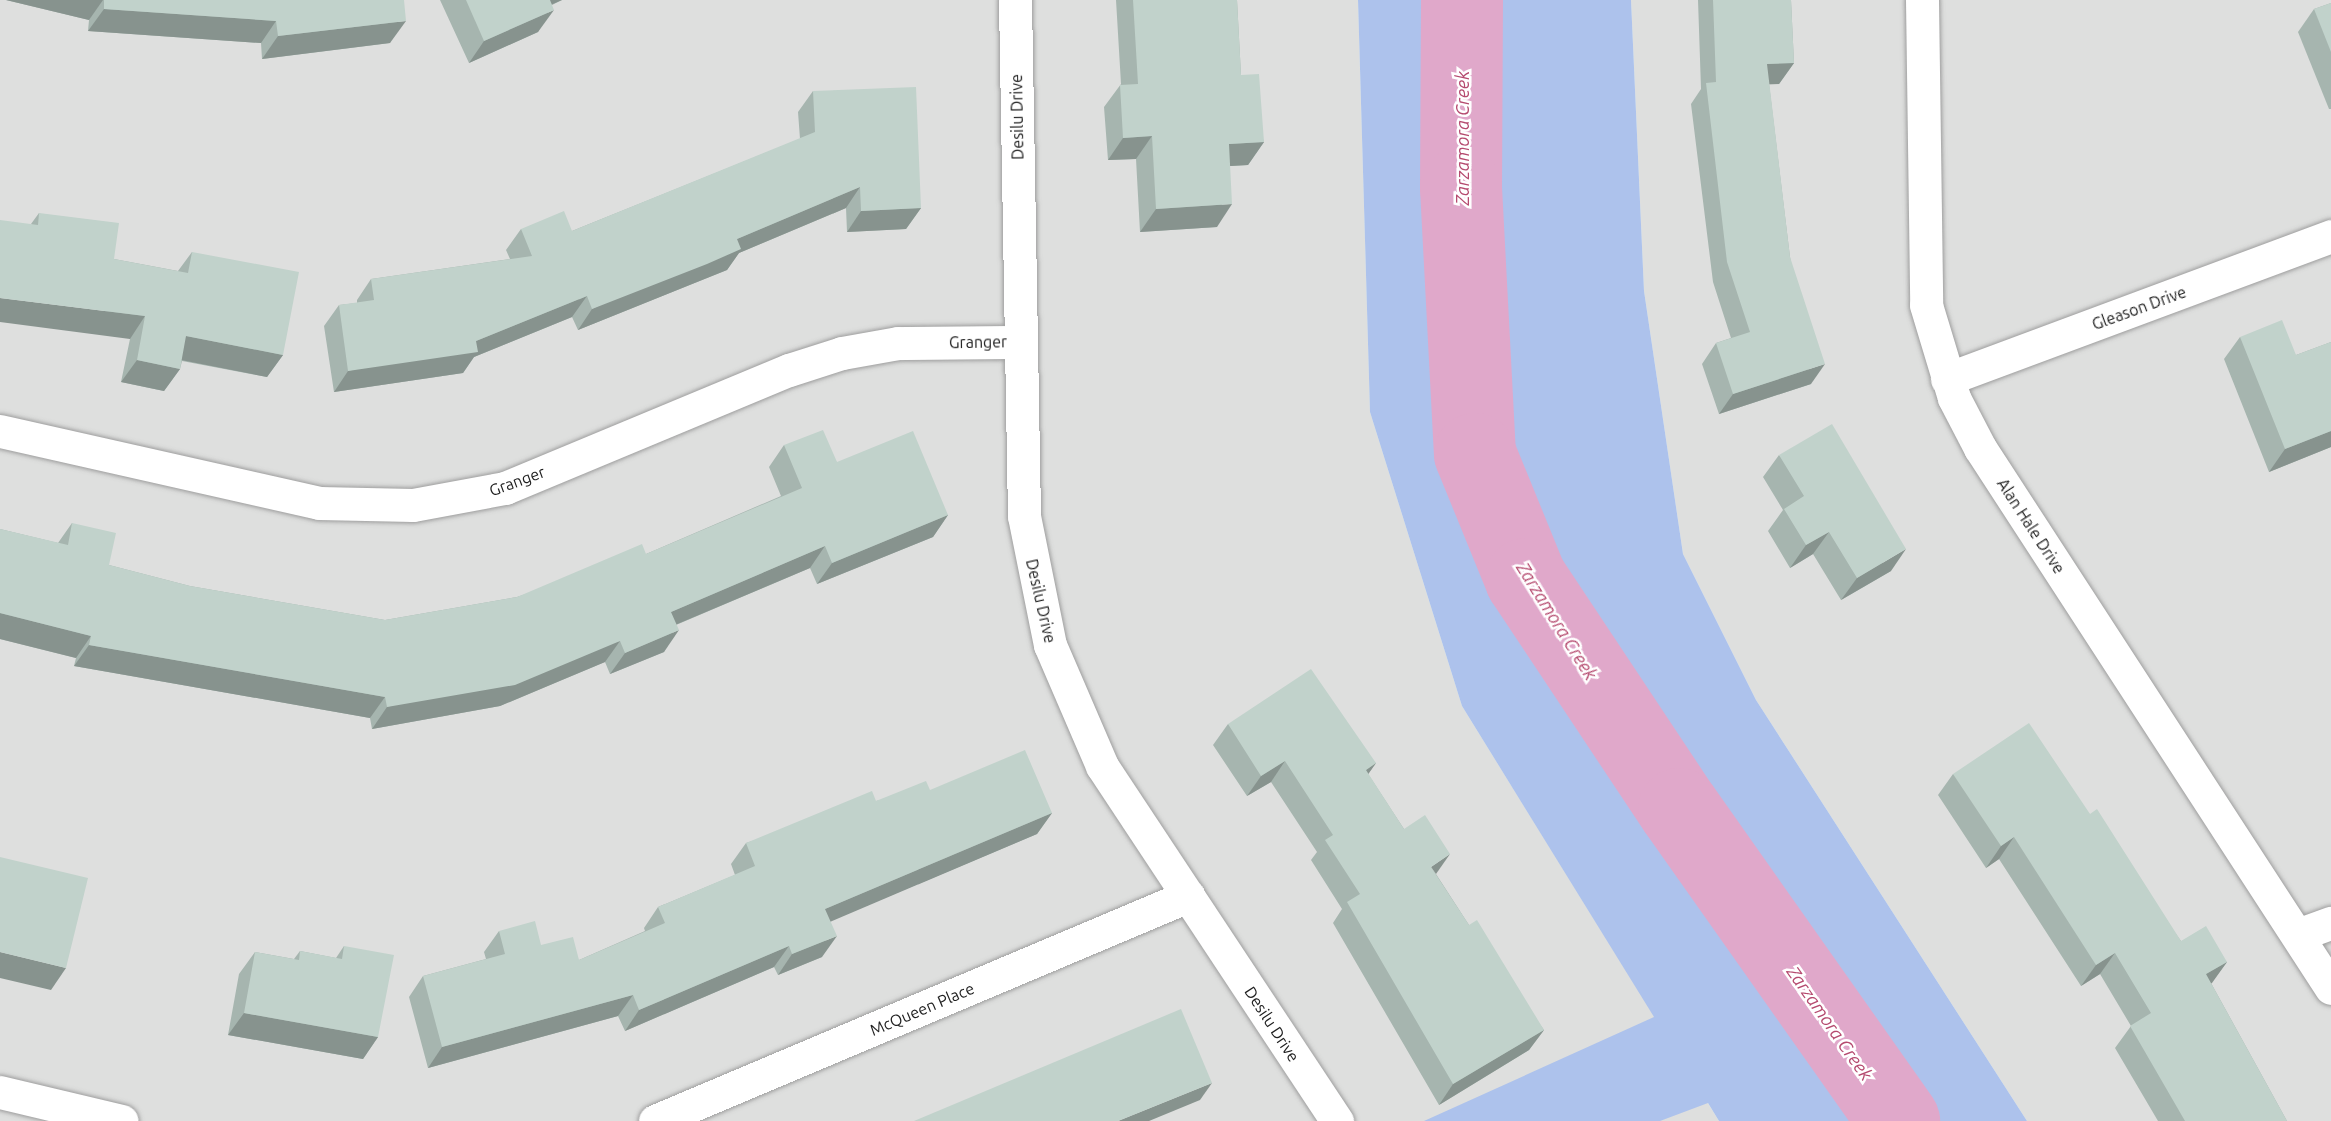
<!DOCTYPE html>
<html>
<head>
<meta charset="utf-8">
<style>
	body { margin:0 }
	#map { position:relative; width:2331px; height:1121px; overflow:hidden; background:#e8f2f0; font-family:Ubuntu,sans-serif }
	div>[style] { position:absolute }
	[style*='--x'] { left:calc(var(--x)*1px); top:calc(var(--y)*1px); width:calc(var(--w)*1px); rotate:calc(var(--a)*1deg) }
	.residential>* { inset:0; background:#dedfde }
	.grass>* { inset:0; background:#adc2ec }
	.river>* { height:82px; margin:-41px; padding:0 41px; transform-origin:41px; border-radius:41px; background:#e0a8ca }
	.roads { filter:drop-shadow(0 0 2px #9e9e9e) drop-shadow(0 0 2px #9e9e9e) }
	.street>* { height:33px; margin:-16.5px; padding:0 16.5px; transform-origin:16.5px; border-radius:16.5px; background:#fff }
	.wall>* { inset:0; background:#a6b5af }
	.shaded-wall>* { inset:0; background:#87938e }
	.building>* { inset:0; background:#c1d2cb }
	span { translate:-50% -50%; white-space:nowrap; text-align:center; line-height:1.15; -webkit-text-stroke:5px #fff; paint-order:stroke }
	.street-label { font-size:16px; color:#212121 }
	.water-label { font-size:18px; color:#b54a6f; font-style:italic }
</style>
</head>
<body>
<div id="map">
	<div class="residential">
		<div style="clip-path:polygon(0 0,1358px 0,1370px 412px,1462px 706px,1719px 1121px,0 1121px)"></div>
		<div style="clip-path:polygon(1631px 0,2331px 0,2331px 1121px,2027px 1121px,1756px 700px,1683px 554px,1644px 291px)"></div>
	</div>
	<div class="grass">
		<div style="clip-path:polygon(1358px 0,1631px 0,1644px 291px,1683px 554px,1756px 700px,2027px 1121px,1719px 1121px,1708px 1103px,1660px 1121px,1424px 1121px,1654px 1017px,1462px 706px,1370px 412px)"></div>
	</div>
	<div class="river">
		<div style="--x:1462;--y:0;--w:188;--a:90.3"></div>
		<div style="--x:1461;--y:188;--w:266;--a:87"></div>
		<div style="--x:1475;--y:454;--w:135;--a:67.8"></div>
		<div style="--x:1526;--y:579;--w:276;--a:56.4"></div>
		<div style="--x:1679;--y:809;--w:382;--a:54.8"></div>
	</div>
	<div class="roads">
		<div class="street">
			<div style="--x:1015;--y:0;--w:516;--a:89"></div>
			<div style="--x:1024;--y:516;--w:132;--a:78.6"></div>
			<div style="--x:1050;--y:645;--w:132;--a:66.7"></div>
			<div style="--x:1102;--y:766;--w:426;--a:56.5"></div>
			<div style="--x:1922;--y:0;--w:305;--a:89.2"></div>
			<div style="--x:1926;--y:305;--w:97;--a:73.2"></div>
			<div style="--x:1954;--y:398;--w:56;--a:62.5"></div>
			<div style="--x:1980;--y:448;--w:644;--a:56.98"></div>
			<div style="--x:1947;--y:379;--w:410;--a:-20.4"></div>
			<div style="--x:0;--y:431;--w:327;--a:12.7"></div>
			<div style="--x:319;--y:503;--w:94;--a:1.2"></div>
			<div style="--x:413;--y:505;--w:94;--a:-10.5"></div>
			<div style="--x:505;--y:488;--w:308;--a:-22.6"></div>
			<div style="--x:789;--y:370;--w:56;--a:-17.8"></div>
			<div style="--x:842;--y:353;--w:57;--a:-10.1"></div>
			<div style="--x:898;--y:343;--w:122;--a:-0.5"></div>
			<div style="--x:2300;--y:934;--w:33;--a:-20"></div>
			<div style="--x:0;--y:1092;--w:125;--a:13.4"></div>
			<div style="--x:655;--y:1121;--w:579;--a:-22.89"></div>
		</div>
	</div>
	<div class="wall">
		<div style="clip-path:polygon(6px 0,404px 0,390px 43px,262px 59px,261px 43px,88px 31px,89px 20px)"></div>
		<div style="clip-path:polygon(440px 0,562px 0,552px 5px,538px 32px,469px 63px)"></div>
		<div style="clip-path:polygon(1116px 0,1237px 0,1241px 75px,1264px 142px,1248px 165px,1230px 166px,1217px 227px,1140px 232px,1136px 159px,1108px 160px,1104px 107px,1121px 84px)"></div>
		<div style="clip-path:polygon(1698px 0,1791px 0,1794px 63px,1779px 84px,1769px 84px,1790px 257px,1811px 384px,1719px 414px,1702px 364px,1716px 343px,1731px 338px,1713px 282px,1691px 104px,1701px 89px)"></div>
		<div style="clip-path:polygon(2331px 3px,2331px 109px,2329px 109px,2298px 32px,2314px 9px)"></div>
		<div style="clip-path:polygon(813px 91px,921px 208px,906px 229px,847px 232px,846px 208px,739px 253px,727px 270px,692px 284px,578px 330px,572px 317px,474px 357px,463px 373px,334px 392px,324px 326px,339px 305px,357px 303px,357px 300px,371px 279px,510px 259px,506px 250px,521px 229px,572px 231px,800px 139px,798px 112px)"></div>
		<div style="clip-path:polygon(39px 213px,114px 259px,178px 271px,192px 252px,283px 355px,267px 377px,182px 361px,180px 369px,164px 391px,121px 382px,130px 339px,31px 224px)"></div>
		<div style="clip-path:polygon(2240px 337px,2296px 355px,2331px 342px,2331px 447px,2269px 472px,2224px 359px)"></div>
		<div style="clip-path:polygon(784px 445px,837px 462px,948px 515px,933px 537px,817px 584px,810px 568px,676px 625px,664px 652px,610px 674px,605px 662px,500px 706px,372px 729px,370px 718px,74px 666px,76px 658px,0 639px,0 529px,58px 543px,72px 523px,109px 565px,190px 586px,385px 620px,517px 597px,646px 554px,781px 496px,769px 467px)"></div>
		<div style="clip-path:polygon(1779px 455px,1891px 571px,1841px 600px,1813px 554px,1790px 568px,1768px 531px,1783px 510px,1763px 477px)"></div>
		<div style="clip-path:polygon(1228px 724px,1376px 763px,1368px 774px,1404px 829px,1436px 874px,1469px 925px,1544px 1030px,1529px 1050px,1439px 1105px,1333px 923px,1342px 909px,1311px 860px,1317px 852px,1271px 782px,1247px 796px,1213px 745px)"></div>
		<div style="clip-path:polygon(1953px 774px,2090px 814px,2181px 941px,2227px 962px,2211px 983px,2287px 1121px,2158px 1121px,2115px 1048px,2131px 1026px,2100px 974px,2081px 986px,1999px 859px,1986px 868px,1938px 795px)"></div>
		<div style="clip-path:polygon(930px 790px,1052px 813px,1037px 834px,830px 921px,822px 957px,778px 975px,774px 967px,625px 1031px,618px 1016px,428px 1068px,409px 997px,423px 976px,486px 959px,484px 952px,499px 931px,541px 945px,579px 960px,645px 931px,644px 928px,658px 907px,735px 875px,731px 864px,746px 843px,876px 801px)"></div>
		<div style="clip-path:polygon(344px 946px,378px 1037px,363px 1059px,228px 1035px,239px 974px,255px 952px,294px 959px,300px 951px,336px 958px)"></div>
	</div>
	<div class="shaded-wall">
		<div style="clip-path:polygon(6px 0,103px 0,89px 20px)"></div>
		<div style="clip-path:polygon(540px 0,562px 0,530px 14px)"></div>
		<div style="clip-path:polygon(104px 9px,276px 21px,261px 43px,88px 31px)"></div>
		<div style="clip-path:polygon(554px 10px,538px 32px,469px 63px,484px 41px)"></div>
		<div style="clip-path:polygon(406px 21px,390px 43px,262px 59px,278px 36px)"></div>
		<div style="clip-path:polygon(1794px 63px,1779px 84px,1752px 85px,1767px 64px)"></div>
		<div style="clip-path:polygon(1152px 136px,1136px 159px,1108px 160px,1123px 138px)"></div>
		<div style="clip-path:polygon(1264px 142px,1248px 165px,1213px 167px,1229px 144px)"></div>
		<div style="clip-path:polygon(860px 187px,846px 208px,739px 253px,727px 270px,578px 330px,592px 309px,737px 239px)"></div>
		<div style="clip-path:polygon(1232px 204px,1217px 227px,1140px 232px,1156px 209px)"></div>
		<div style="clip-path:polygon(921px 208px,906px 229px,847px 232px,861px 211px)"></div>
		<div style="clip-path:polygon(587px 296px,572px 317px,474px 357px,463px 373px,334px 392px,348px 371px,476px 341px)"></div>
		<div style="clip-path:polygon(0 298px,145px 316px,130px 339px,0 322px)"></div>
		<div style="clip-path:polygon(186px 336px,283px 355px,267px 377px,171px 358px)"></div>
		<div style="clip-path:polygon(137px 360px,180px 369px,164px 391px,121px 382px)"></div>
		<div style="clip-path:polygon(1825px 364px,1811px 384px,1719px 414px,1733px 394px)"></div>
		<div style="clip-path:polygon(2331px 431px,2331px 447px,2269px 472px,2285px 449px)"></div>
		<div style="clip-path:polygon(948px 515px,933px 537px,817px 584px,832px 563px)"></div>
		<div style="clip-path:polygon(1829px 532px,1813px 554px,1790px 568px,1806px 545px)"></div>
		<div style="clip-path:polygon(825px 546px,810px 568px,656px 633px,671px 612px)"></div>
		<div style="clip-path:polygon(1906px 549px,1891px 571px,1841px 600px,1857px 578px)"></div>
		<div style="clip-path:polygon(0 613px,91px 636px,76px 658px,0 639px)"></div>
		<div style="clip-path:polygon(679px 630px,664px 652px,610px 674px,625px 653px)"></div>
		<div style="clip-path:polygon(620px 641px,605px 662px,500px 706px,372px 729px,387px 707px)"></div>
		<div style="clip-path:polygon(89px 645px,385px 697px,370px 718px,74px 666px)"></div>
		<div style="clip-path:polygon(1285px 761px,1271px 782px,1247px 796px,1261px 776px)"></div>
		<div style="clip-path:polygon(1376px 763px,1362px 783px,1366px 770px)"></div>
		<div style="clip-path:polygon(1052px 813px,1037px 834px,811px 930px,825px 909px)"></div>
		<div style="clip-path:polygon(2014px 837px,1999px 859px,1986px 868px,2001px 846px)"></div>
		<div style="clip-path:polygon(1450px 854px,1436px 874px,1431px 867px)"></div>
		<div style="clip-path:polygon(837px 936px,822px 957px,778px 975px,792px 954px)"></div>
		<div style="clip-path:polygon(789px 946px,774px 967px,625px 1031px,639px 1010px)"></div>
		<div style="clip-path:polygon(0 952px,66px 968px,51px 990px,0 978px)"></div>
		<div style="clip-path:polygon(2115px 953px,2100px 974px,2081px 986px,2096px 965px)"></div>
		<div style="clip-path:polygon(2227px 962px,2212px 983px,2191px 995px,2206px 974px)"></div>
		<div style="clip-path:polygon(633px 995px,618px 1016px,428px 1068px,442px 1047px)"></div>
		<div style="clip-path:polygon(244px 1013px,378px 1037px,363px 1059px,228px 1035px)"></div>
		<div style="clip-path:polygon(1544px 1030px,1529px 1050px,1439px 1105px,1453px 1084px)"></div>
		<div style="clip-path:polygon(1212px 1083px,1200px 1100px,1149px 1121px,1118px 1121px)"></div>
	</div>
	<div class="building">
		<div style="clip-path:polygon(104px 0,404px 0,406px 21px,278px 36px,276px 21px,104px 9px)"></div>
		<div style="clip-path:polygon(466px 0,550px 0,554px 10px,484px 41px)"></div>
		<div style="clip-path:polygon(1133px 0,1237px 0,1241px 75px,1259px 74px,1264px 142px,1229px 144px,1232px 204px,1156px 209px,1152px 136px,1123px 138px,1120px 85px,1138px 84px)"></div>
		<div style="clip-path:polygon(1713px 0,1791px 0,1794px 63px,1767px 64px,1790px 257px,1825px 364px,1733px 394px,1716px 343px,1750px 332px,1727px 262px,1706px 83px,1716px 82px)"></div>
		<div style="clip-path:polygon(2331px 3px,2331px 52px,2314px 9px)"></div>
		<div style="clip-path:polygon(916px 87px,921px 208px,861px 211px,860px 187px,737px 239px,741px 249px,707px 264px,592px 309px,587px 296px,476px 341px,478px 352px,348px 371px,339px 305px,374px 300px,371px 279px,532px 256px,521px 229px,564px 211px,572px 231px,815px 132px,813px 91px)"></div>
		<div style="clip-path:polygon(39px 213px,119px 223px,114px 259px,188px 273px,192px 252px,299px 272px,283px 355px,186px 336px,180px 369px,137px 360px,145px 316px,0 298px,0 220px,38px 225px)"></div>
		<div style="clip-path:polygon(2282px 320px,2296px 355px,2331px 342px,2331px 431px,2285px 449px,2240px 337px)"></div>
		<div style="clip-path:polygon(1832px 424px,1906px 549px,1857px 578px,1829px 532px,1806px 545px,1784px 509px,1804px 496px,1779px 455px)"></div>
		<div style="clip-path:polygon(823px 430px,837px 462px,913px 431px,948px 515px,832px 563px,825px 546px,671px 612px,679px 630px,625px 653px,620px 641px,515px 685px,387px 707px,385px 697px,89px 645px,91px 636px,0 613px,0 529px,68px 545px,72px 523px,116px 533px,109px 565px,190px 586px,385px 620px,517px 597px,642px 544px,646px 554px,802px 488px,784px 445px)"></div>
		<div style="clip-path:polygon(1311px 669px,1376px 763px,1366px 770px,1404px 829px,1425px 815px,1450px 854px,1431px 867px,1469px 925px,1477px 920px,1544px 1030px,1453px 1084px,1347px 902px,1360px 894px,1325px 840px,1333px 835px,1285px 761px,1261px 776px,1228px 724px)"></div>
		<div style="clip-path:polygon(2029px 723px,2090px 814px,2097px 809px,2181px 941px,2206px 926px,2227px 962px,2206px 974px,2287px 1121px,2185px 1121px,2130px 1026px,2151px 1013px,2115px 953px,2096px 965px,2014px 837px,2001px 846px,1953px 774px)"></div>
		<div style="clip-path:polygon(1025px 750px,1052px 813px,825px 909px,837px 936px,792px 954px,789px 946px,639px 1010px,633px 995px,442px 1047px,423px 976px,505px 954px,499px 931px,535px 921px,541px 945px,573px 937px,579px 960px,665px 923px,658px 907px,755px 866px,746px 843px,872px 791px,876px 801px,926px 781px,930px 790px)"></div>
		<div style="clip-path:polygon(0 857px,88px 878px,66px 968px,0 952px)"></div>
		<div style="clip-path:polygon(344px 946px,394px 955px,378px 1037px,244px 1013px,255px 952px,299px 960px,300px 951px,342px 959px)"></div>
		<div style="clip-path:polygon(1181px 1009px,1212px 1083px,1118px 1121px,914px 1121px)"></div>
	</div>
	<div class="street-label">
		<span style="left:1017px;top:117px;rotate:-91deg">Desilu Drive</span>
		<span style="left:2139px;top:308px;rotate:-20deg">Gleason Drive</span>
		<span style="left:978px;top:342px;rotate:-1deg">Granger</span>
		<span style="left:517px;top:481px;rotate:-20deg">Granger</span>
		<span style="left:2031px;top:526px;rotate:57deg">Alan Hale Drive</span>
		<span style="left:1041px;top:601px;rotate:77deg">Desilu Drive</span>
		<span style="left:922px;top:1009px;rotate:-23deg">McQueen Place</span>
		<span style="left:1272px;top:1024px;rotate:57deg">Desilu Drive</span>
	</div>
	<div class="water-label">
		<span style="left:1462px;top:138px;rotate:-90deg">Zarzamora Creek</span>
		<span style="left:1557px;top:621px;rotate:58deg">Zarzamora Creek</span>
		<span style="left:1830px;top:1023px;rotate:55deg">Zarzamora Creek</span>
	</div>
</div>
</body>
</html>
